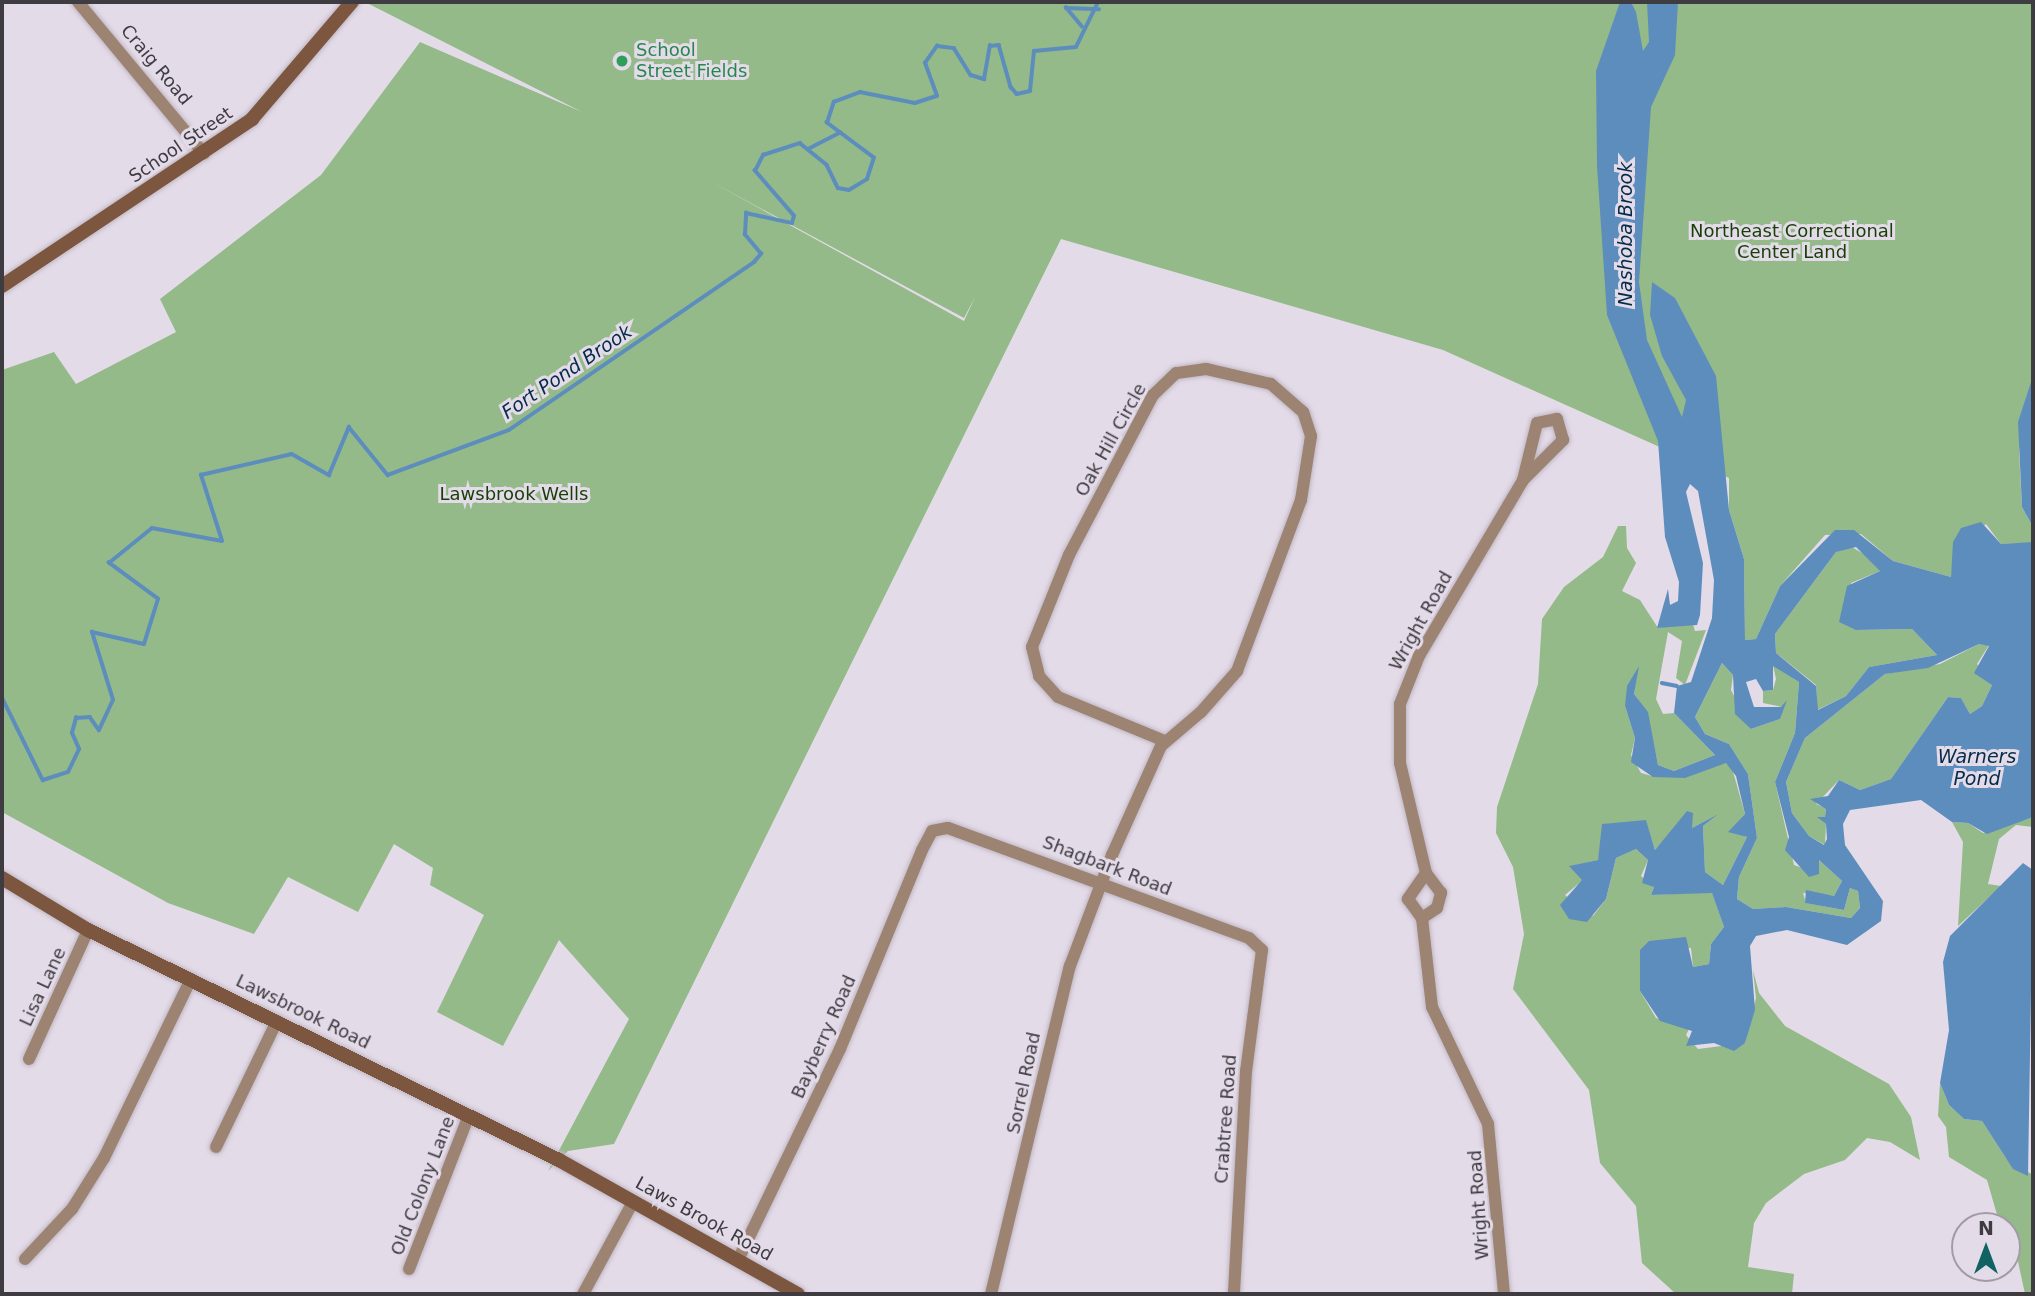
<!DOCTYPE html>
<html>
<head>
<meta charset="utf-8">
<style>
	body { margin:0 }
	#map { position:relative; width:2035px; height:1296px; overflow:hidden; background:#e4dbe9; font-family:"DejaVu Sans",sans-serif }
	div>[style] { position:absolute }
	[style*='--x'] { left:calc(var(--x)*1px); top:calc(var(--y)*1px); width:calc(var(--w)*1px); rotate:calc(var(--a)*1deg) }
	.green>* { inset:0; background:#94ba89 }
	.water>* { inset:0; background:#5d8dbd }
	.stream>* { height:3.5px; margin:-1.75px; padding:0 1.75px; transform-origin:1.75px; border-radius:1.75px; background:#5d8dbd }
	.roads { filter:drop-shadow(0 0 2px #c0b8c4) drop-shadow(0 0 2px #c0b8c4) }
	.street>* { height:12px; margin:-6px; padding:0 6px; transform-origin:6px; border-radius:6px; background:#9d8372 }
	.secondary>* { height:14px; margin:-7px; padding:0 7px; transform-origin:7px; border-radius:7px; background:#7c563f }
	.dots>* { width:19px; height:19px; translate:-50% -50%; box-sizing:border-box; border:4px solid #e4dbe9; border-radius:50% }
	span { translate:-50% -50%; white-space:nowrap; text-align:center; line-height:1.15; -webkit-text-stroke:6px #e4dbe9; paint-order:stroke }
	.leisure-label { font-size:18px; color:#27864d }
	.left { translate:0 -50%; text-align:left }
	.street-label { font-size:18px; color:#3f3c41 }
	.park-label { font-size:18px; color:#163f05 }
	.water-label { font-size:19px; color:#052b4b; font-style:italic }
	.frame { position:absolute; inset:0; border:4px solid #3f3c41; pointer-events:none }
	.north { position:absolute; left:1951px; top:1212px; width:70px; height:70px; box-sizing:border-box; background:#e4dbe9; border:2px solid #a29ba6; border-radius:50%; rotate:0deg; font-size:19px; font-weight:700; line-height:28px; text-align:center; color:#3f3c41 }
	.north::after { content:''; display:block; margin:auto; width:24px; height:32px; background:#116263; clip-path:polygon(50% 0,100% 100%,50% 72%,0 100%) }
</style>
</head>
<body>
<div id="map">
	<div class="green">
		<div style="clip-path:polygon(evenodd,365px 2px,2033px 2px,2033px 376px,2019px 451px,2022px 507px,2033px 527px,2033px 543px,2001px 544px,1986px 524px,1954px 553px,1951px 577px,1893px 561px,1861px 534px,1825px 535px,1780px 586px,1756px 639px,1745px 640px,1744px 559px,1729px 510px,1729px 478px,1443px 350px,1061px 239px,614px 1144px,568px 1151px,548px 1171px,629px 1019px,559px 940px,503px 1046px,437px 1012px,484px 915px,430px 885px,433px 868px,394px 844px,358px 912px,288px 877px,254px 934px,168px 903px,2px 812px,2px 370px,54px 352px,76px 384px,176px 332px,160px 299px,321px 175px,420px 42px,582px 112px,365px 2px,708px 180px,964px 318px,975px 297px,964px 321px,708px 180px)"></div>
		<div style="clip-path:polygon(1618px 526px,1626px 526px,1627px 548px,1636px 563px,1622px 591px,1640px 600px,1658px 628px,1692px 621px,1695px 631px,1706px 630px,1685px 685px,1676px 678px,1682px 641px,1668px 632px,1656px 699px,1663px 714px,1674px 713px,1715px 755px,1674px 771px,1658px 765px,1647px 712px,1634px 694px,1637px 670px,1625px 706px,1635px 738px,1631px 755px,1641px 773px,1652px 776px,1726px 763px,1732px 768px,1745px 814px,1730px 831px,1747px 837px,1723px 885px,1705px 872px,1703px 826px,1716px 815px,1692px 828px,1682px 819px,1655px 850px,1646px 821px,1607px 824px,1598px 860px,1571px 866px,1583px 880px,1565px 895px,1593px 916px,1606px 899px,1616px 858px,1636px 849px,1648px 860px,1641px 876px,1654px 887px,1651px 895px,1712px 892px,1724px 927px,1711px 944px,1709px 964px,1693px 967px,1691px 948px,1640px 950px,1640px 991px,1656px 1018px,1689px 1029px,1686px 1035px,1698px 1049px,1745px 1043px,1756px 998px,1753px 970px,1759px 993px,1785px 1026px,1889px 1084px,1911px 1117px,1920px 1160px,1890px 1142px,1867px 1138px,1845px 1160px,1804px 1174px,1766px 1203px,1754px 1223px,1748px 1267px,1794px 1274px,1792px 1294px,1676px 1294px,1642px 1263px,1636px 1206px,1600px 1163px,1589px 1090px,1513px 989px,1524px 934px,1513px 867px,1496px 833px,1497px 807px,1538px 684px,1542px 619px,1564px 587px,1603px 557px)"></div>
		<div style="clip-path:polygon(1850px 546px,1876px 561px,1880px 571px,1851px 583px,1856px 630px,1912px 629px,1937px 655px,1869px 667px,1846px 696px,1817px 710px,1816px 685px,1776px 653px,1775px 634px,1836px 552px)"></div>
		<div style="clip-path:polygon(1979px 644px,1989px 645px,1977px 664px,1992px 685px,1982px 706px,1970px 714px,1961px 698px,1948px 697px,1891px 779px,1860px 790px,1839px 780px,1816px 804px,1826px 808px,1825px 817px,1818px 817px,1826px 824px,1825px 845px,1809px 836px,1792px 813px,1786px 782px,1805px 738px,1885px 674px,1940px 664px)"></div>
		<div style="clip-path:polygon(1722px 663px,1733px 675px,1731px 690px,1751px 729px,1780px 719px,1782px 707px,1763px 703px,1763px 691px,1773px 690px,1776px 679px,1773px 665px,1799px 682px,1795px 733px,1775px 782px,1794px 865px,1819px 874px,1819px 860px,1842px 881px,1834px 896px,1803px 893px,1806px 903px,1844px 910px,1850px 888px,1858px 891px,1860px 908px,1851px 918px,1786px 907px,1753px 909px,1737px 899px,1739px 877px,1757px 838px,1748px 774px,1729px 744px,1705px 734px,1695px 717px)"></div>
		<div style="clip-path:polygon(2033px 817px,2033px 827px,2016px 825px,1999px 839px,1988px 884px,2001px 886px,1958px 926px,1963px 842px,1952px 822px,1968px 823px,1983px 833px)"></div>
		<div style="clip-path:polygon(1940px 1083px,1949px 1105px,1964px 1119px,1982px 1121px,2006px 1158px,2033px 1175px,2033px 1294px,2025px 1294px,2014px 1243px,1998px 1218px,1987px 1180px,1949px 1157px,1946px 1127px,1938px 1116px)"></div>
	</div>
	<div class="water">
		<div style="clip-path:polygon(evenodd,1620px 2px,1631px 2px,1636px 12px,1643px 51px,1649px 42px,1647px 2px,1678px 2px,1675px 55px,1651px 107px,1639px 282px,1647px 340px,1682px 417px,1686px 400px,1662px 356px,1650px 315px,1652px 282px,1675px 298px,1716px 376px,1729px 510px,1744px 559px,1745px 640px,1756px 639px,1780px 586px,1835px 530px,1854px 530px,1893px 561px,1951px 577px,1953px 542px,1961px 528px,1981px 522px,2001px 544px,2033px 542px,2033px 817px,1987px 834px,1968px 823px,1952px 822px,1921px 800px,1850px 810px,1843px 824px,1845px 845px,1883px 901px,1881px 921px,1847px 945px,1787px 930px,1756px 936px,1750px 946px,1755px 1010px,1745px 1043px,1734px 1051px,1714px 1043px,1686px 1046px,1692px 1031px,1660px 1021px,1640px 991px,1640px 950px,1649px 941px,1686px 937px,1693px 967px,1709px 964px,1711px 944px,1724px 927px,1712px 893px,1651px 895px,1654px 887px,1642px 883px,1648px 860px,1636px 849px,1616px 858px,1606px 899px,1587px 922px,1569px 919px,1560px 905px,1582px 880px,1569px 866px,1598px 860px,1602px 824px,1646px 820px,1655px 850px,1687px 811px,1693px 813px,1692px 828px,1718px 814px,1703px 826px,1705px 872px,1723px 885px,1747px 837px,1728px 832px,1745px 814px,1736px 776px,1726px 763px,1685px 778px,1653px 777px,1631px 762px,1635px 738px,1625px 706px,1627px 686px,1639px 666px,1634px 694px,1648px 712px,1658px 765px,1674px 771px,1715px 755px,1674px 713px,1677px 686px,1691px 682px,1712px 618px,1714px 580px,1698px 491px,1690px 484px,1686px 492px,1703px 563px,1700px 615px,1697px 625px,1657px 628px,1668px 589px,1670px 605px,1678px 601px,1679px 582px,1665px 537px,1658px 441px,1607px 315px,1597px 166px,1596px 71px,1620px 2px,1856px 547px,1880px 571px,1847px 586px,1839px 622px,1856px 630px,1912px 629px,1937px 655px,1869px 667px,1846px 696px,1818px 710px,1816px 686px,1776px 653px,1775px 634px,1836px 552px,1856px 547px,1620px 2px,1979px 644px,1989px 646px,1974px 673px,1992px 685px,1982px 706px,1970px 714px,1961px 698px,1948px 697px,1891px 779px,1860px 790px,1839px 780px,1828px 796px,1810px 799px,1826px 809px,1825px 817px,1817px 817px,1826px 824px,1827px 839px,1824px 845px,1809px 836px,1792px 813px,1786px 782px,1805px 738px,1885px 674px,1928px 668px,1979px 644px,1620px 2px,1722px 663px,1733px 675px,1735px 714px,1751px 729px,1780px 719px,1787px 700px,1781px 707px,1754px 707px,1746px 682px,1756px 679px,1763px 691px,1773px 690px,1773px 666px,1799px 682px,1795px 733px,1775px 782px,1789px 837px,1785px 850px,1809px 877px,1819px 874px,1819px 860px,1842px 881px,1834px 896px,1806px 890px,1805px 903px,1844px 910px,1850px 888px,1858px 891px,1860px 908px,1851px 918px,1786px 907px,1753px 909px,1737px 899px,1739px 877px,1757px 838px,1748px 774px,1729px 744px,1705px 734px,1695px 717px,1722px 663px)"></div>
		<div style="clip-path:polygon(2033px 376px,2033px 527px,2022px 507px,2018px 422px)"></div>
		<div style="clip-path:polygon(2023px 863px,2033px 870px,2028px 1176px,2013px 1169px,1982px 1121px,1964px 1119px,1949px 1105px,1940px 1083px,1949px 1030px,1943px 962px,1950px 936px)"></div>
	</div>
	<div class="stream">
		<div style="--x:1082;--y:27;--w:25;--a:-130"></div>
		<div style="--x:1066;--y:8;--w:33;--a:2"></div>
		<div style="--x:810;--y:148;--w:34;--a:-27"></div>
		<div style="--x:1662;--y:683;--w:15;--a:11"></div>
		<div style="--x:2;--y:697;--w:93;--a:63.7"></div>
		<div style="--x:43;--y:780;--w:26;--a:-18"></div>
		<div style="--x:68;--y:772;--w:25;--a:-64"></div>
		<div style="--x:79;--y:749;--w:17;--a:-114"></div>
		<div style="--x:72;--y:733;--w:16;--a:-75"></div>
		<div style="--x:76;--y:718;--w:14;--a:-4"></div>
		<div style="--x:90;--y:717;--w:16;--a:55"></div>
		<div style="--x:99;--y:730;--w:33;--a:-65"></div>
		<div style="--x:113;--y:700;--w:71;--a:-107.2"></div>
		<div style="--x:92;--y:632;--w:53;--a:13"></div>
		<div style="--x:144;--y:644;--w:47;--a:-72.7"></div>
		<div style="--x:158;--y:599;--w:61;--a:-143.7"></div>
		<div style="--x:109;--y:563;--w:55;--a:-39.1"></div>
		<div style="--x:152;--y:528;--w:71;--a:10.5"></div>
		<div style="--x:222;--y:541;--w:69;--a:-107.7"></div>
		<div style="--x:201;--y:475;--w:93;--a:-13"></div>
		<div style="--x:292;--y:454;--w:43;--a:29.6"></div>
		<div style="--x:329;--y:475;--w:52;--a:-67.4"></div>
		<div style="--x:349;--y:427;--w:62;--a:50.9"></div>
		<div style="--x:388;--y:475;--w:129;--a:-20.4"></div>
		<div style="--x:509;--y:430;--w:297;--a:-34.4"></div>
		<div style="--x:754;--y:262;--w:11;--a:-49"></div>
		<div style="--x:761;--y:254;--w:25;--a:-130"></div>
		<div style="--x:745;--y:235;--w:22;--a:-87"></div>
		<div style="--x:746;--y:213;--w:47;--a:12.3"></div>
		<div style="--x:792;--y:223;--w:7;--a:-74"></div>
		<div style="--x:794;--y:216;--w:60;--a:-130.9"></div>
		<div style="--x:755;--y:171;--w:18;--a:-63"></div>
		<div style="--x:763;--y:155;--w:39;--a:-18"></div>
		<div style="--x:800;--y:143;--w:35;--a:39"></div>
		<div style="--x:827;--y:165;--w:25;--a:64"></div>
		<div style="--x:838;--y:188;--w:11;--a:10"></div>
		<div style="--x:849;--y:190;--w:21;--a:-31"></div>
		<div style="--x:867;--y:179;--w:22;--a:-72"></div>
		<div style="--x:874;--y:158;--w:59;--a:-143.3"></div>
		<div style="--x:827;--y:123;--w:22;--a:-72"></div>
		<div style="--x:834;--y:102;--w:28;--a:-21"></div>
		<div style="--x:860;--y:92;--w:56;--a:11.3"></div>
		<div style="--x:915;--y:103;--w:23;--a:-18"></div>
		<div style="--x:937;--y:96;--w:35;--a:-110"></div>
		<div style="--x:925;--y:63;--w:21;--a:-55"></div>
		<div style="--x:937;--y:46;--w:17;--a:7"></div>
		<div style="--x:954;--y:48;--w:32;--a:58"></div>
		<div style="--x:971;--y:75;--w:14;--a:17"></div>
		<div style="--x:984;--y:79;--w:34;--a:-80"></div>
		<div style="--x:990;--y:46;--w:9;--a:-6"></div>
		<div style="--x:999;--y:45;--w:44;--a:74.1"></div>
		<div style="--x:1011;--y:87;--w:9;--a:49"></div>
		<div style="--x:1017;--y:94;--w:13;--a:-13"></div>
		<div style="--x:1030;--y:91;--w:40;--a:-84.3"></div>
		<div style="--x:1034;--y:51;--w:42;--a:-5.4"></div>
		<div style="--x:1076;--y:47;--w:50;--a:-63.9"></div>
	</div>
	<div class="roads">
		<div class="street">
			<div style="--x:78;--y:2;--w:197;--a:50.3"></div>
			<div style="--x:1426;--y:873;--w:32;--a:125"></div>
			<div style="--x:1408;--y:899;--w:24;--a:54"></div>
			<div style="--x:1422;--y:918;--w:90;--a:83.6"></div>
			<div style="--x:1432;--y:1007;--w:130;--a:64.4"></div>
			<div style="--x:1488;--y:1124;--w:171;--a:84.6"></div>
			<div style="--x:1422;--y:918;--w:18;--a:-34"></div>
			<div style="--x:1437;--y:908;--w:16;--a:-75"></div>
			<div style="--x:1441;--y:893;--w:25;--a:-127"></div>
			<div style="--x:1426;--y:873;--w:113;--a:-103.3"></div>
			<div style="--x:1400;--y:763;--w:59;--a:-90"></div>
			<div style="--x:1400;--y:704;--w:52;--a:-68.4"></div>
			<div style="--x:1419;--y:656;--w:204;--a:-59.4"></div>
			<div style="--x:1523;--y:480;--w:57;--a:-45"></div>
			<div style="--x:1563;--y:440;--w:22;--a:-106"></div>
			<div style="--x:1557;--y:419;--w:20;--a:169"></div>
			<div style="--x:1537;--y:423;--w:59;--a:103.8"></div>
			<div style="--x:29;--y:1059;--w:142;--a:-65.4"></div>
			<div style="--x:216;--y:1147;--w:140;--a:-64.2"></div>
			<div style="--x:25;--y:1259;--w:69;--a:-46.8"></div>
			<div style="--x:72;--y:1209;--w:60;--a:-57.9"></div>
			<div style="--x:104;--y:1158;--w:199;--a:-64.1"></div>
			<div style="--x:738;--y:1260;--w:234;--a:-64.2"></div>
			<div style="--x:840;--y:1049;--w:215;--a:-67.6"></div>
			<div style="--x:922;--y:850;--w:21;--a:-62"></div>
			<div style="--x:932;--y:831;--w:16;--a:-11"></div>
			<div style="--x:948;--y:828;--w:320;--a:20.1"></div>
			<div style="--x:1249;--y:938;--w:18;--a:43"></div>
			<div style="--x:1262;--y:950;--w:122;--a:97.5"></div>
			<div style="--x:1246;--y:1071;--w:223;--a:93.1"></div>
			<div style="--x:409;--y:1269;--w:165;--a:-68.7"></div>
			<div style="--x:583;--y:1294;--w:105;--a:-61.5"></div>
			<div style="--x:991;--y:1294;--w:337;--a:-76.5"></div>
			<div style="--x:1070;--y:966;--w:119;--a:-69.3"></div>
			<div style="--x:1112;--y:855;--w:120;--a:-65.8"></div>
			<div style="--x:1161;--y:746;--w:52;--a:-40.4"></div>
			<div style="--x:1201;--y:712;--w:55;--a:-48.7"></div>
			<div style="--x:1237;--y:671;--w:183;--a:-69.5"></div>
			<div style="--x:1301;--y:500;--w:65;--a:-81.1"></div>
			<div style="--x:1311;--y:436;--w:25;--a:-108"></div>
			<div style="--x:1303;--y:412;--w:43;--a:-138.8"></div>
			<div style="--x:1271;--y:384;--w:67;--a:-167"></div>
			<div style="--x:1206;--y:369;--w:30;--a:172"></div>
			<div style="--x:1176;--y:373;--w:32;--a:136"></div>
			<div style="--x:1153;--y:395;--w:181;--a:117.7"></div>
			<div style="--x:1069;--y:555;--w:99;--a:111.9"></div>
			<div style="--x:1032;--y:647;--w:30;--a:76"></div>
			<div style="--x:1039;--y:676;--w:28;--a:48"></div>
			<div style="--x:1058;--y:697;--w:116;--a:22.4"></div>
		</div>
		<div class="secondary">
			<div style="--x:2;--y:286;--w:301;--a:-33.7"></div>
			<div style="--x:252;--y:119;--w:154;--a:-49.5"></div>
			<div style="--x:2;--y:878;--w:100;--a:31.2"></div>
			<div style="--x:88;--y:930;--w:524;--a:26.03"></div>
			<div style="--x:559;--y:1160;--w:274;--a:29.3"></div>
		</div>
	</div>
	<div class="dots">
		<div style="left:622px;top:61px;background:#2e9e5b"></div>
	</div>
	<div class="leisure-label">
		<span class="left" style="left:636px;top:61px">School<br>Street Fields</span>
	</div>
	<div class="street-label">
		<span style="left:156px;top:65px;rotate:50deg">Craig Road</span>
		<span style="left:181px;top:145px;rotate:-34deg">School Street</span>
		<span style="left:1111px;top:440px;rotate:-61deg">Oak Hill Circle</span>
		<span style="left:1421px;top:621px;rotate:-61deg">Wright Road</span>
		<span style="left:1107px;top:866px;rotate:21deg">Shagbark Road</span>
		<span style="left:43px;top:987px;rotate:-65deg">Lisa Lane</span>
		<span style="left:303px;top:1012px;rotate:26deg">Lawsbrook Road</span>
		<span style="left:824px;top:1037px;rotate:-66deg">Bayberry Road</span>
		<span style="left:1024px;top:1083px;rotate:-78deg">Sorrel Road</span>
		<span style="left:1226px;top:1119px;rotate:-86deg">Crabtree Road</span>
		<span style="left:423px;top:1186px;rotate:-69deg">Old Colony Lane</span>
		<span style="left:1479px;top:1205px;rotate:-94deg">Wright Road</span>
		<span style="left:704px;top:1219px;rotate:29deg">Laws Brook Road</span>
	</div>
	<div class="park-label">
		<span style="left:1792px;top:242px">Northeast Correctional<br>Center Land</span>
		<span style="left:514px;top:494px">Lawsbrook Wells</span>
	</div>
	<div class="water-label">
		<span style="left:1626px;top:234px;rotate:-90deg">Nashoba Brook</span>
		<span style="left:567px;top:372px;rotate:-34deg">Fort Pond Brook</span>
		<span style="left:1977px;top:768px">Warners<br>Pond</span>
	</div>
	<div class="frame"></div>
	<div class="north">N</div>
</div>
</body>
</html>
